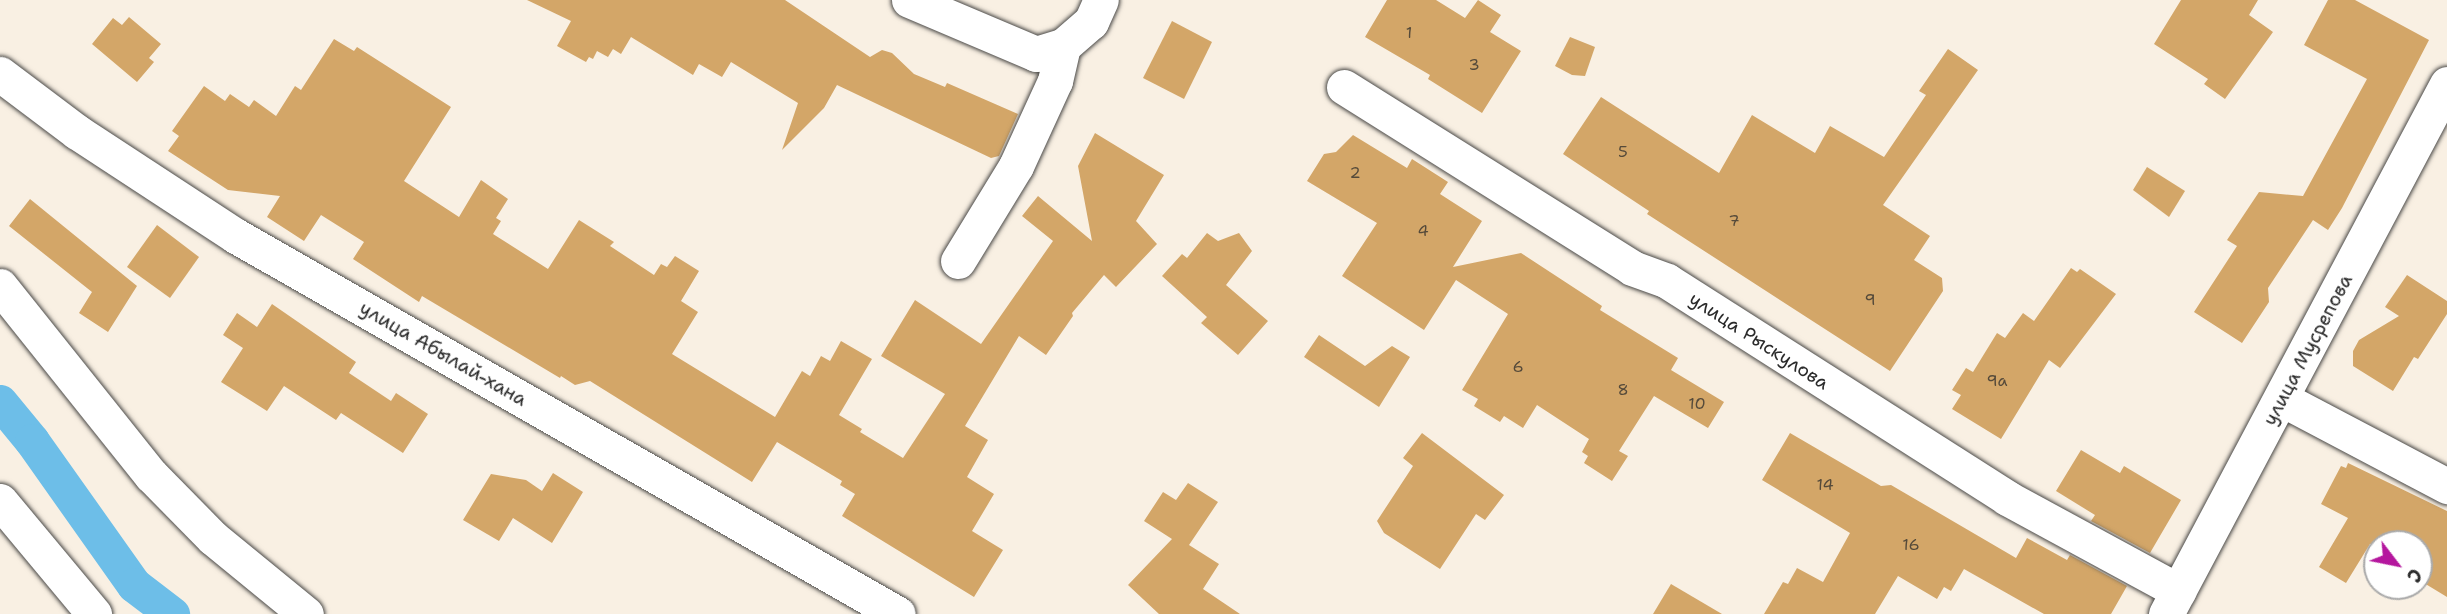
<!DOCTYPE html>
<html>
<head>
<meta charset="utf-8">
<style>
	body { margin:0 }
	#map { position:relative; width:2447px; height:614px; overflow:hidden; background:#f9f0e3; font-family:"Shantell Sans",sans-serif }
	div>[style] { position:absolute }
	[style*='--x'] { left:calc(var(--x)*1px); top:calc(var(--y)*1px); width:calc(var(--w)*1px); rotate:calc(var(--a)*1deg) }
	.canal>* { height:35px; margin:-17.5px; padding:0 17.5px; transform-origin:17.5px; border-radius:17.5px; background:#6dbee8 }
	.building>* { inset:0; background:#d3a668 }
	.roads { filter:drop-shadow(0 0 2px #4a4947) drop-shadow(0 0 2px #4a4947) }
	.minor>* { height:35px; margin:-17.5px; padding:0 17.5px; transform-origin:17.5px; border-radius:17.5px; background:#fff }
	span { translate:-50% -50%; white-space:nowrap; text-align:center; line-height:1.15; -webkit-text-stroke:6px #fff; paint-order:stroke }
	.number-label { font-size:16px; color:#554a3a }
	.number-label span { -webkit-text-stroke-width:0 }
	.street-label { font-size:19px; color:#2b2b2b }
	.north { position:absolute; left:2363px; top:530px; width:70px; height:70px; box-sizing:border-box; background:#fff; border:2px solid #aaa; border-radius:50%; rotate:122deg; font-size:19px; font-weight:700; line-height:28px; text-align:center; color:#2b2b2b }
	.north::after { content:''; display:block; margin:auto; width:24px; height:32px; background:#b5179e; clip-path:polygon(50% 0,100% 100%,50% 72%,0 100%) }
</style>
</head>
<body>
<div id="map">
	<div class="canal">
		<div style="--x:0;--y:402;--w:50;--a:50.6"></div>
		<div style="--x:32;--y:441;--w:176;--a:54.7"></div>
		<div style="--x:134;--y:585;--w:48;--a:37.3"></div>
	</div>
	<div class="building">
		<div style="clip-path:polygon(527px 0,785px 0,870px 57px,882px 50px,892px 53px,914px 74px,945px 87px,947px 83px,1018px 114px,999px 156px,991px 158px,837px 85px,824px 108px,782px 150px,798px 103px,731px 62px,722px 77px,699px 64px,693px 75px,631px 37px,621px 54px,613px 49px,608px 57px,597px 51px,593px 59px,589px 57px,586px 62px,557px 46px,571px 21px)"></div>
		<div style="clip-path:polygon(1387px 0,1436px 0,1465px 18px,1478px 0,1501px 15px,1490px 32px,1521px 51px,1482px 113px,1428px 79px,1430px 75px,1365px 37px)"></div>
		<div style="clip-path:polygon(2181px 0,2258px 0,2249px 15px,2273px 32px,2225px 99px,2204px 84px,2208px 79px,2154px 44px)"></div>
		<div style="clip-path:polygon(2328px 0,2355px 0,2429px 40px,2342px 208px,2328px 230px,2313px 220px,2268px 288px,2269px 302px,2242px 343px,2194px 312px,2237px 246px,2227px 240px,2259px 192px,2303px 196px,2367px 79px,2304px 45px)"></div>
		<div style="clip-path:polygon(129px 17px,161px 44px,149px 58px,154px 62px,137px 82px,92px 44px,113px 18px,122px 25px)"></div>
		<div style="clip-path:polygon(1172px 21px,1212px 42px,1184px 99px,1143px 78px)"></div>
		<div style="clip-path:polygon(1570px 37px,1595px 47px,1585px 76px,1572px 75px,1555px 66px)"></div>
		<div style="clip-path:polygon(334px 39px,354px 51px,357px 47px,451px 107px,404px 181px,459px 217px,481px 180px,508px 199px,496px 218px,501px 221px,493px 234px,548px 269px,579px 220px,614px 242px,610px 246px,654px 275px,661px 264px,667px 267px,675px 256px,699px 271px,681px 301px,698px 312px,672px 354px,775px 417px,802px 371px,810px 376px,821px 356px,830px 361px,841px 341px,872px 359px,839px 415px,862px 429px,860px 432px,903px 458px,945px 394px,881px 356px,915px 300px,981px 344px,1053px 241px,1022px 216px,1038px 196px,1092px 241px,1078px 166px,1095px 133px,1164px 175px,1136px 221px,1157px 244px,1116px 287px,1104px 275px,1072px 313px,1073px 316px,1046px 355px,1019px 336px,965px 426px,988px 440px,967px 477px,994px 494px,972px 531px,1003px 550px,974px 597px,842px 516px,855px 494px,840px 485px,842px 481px,777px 442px,752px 482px,590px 381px,575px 385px,561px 376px,560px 378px,422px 296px,419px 302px,353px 259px,364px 242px,321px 215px,304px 241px,267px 217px,280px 196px,228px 190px,168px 151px,179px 136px,172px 131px,204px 86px,225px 101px,230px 94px,249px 107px,254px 100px,276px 116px,295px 86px,301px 90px)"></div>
		<div style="clip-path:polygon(1948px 49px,1978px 70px,1883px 205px,1930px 236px,1914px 260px,1942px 278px,1943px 291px,1890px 371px,1647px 214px,1649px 211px,1563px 154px,1601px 97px,1719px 173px,1752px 115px,1815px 153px,1830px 126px,1884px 157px,1926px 95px,1919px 91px)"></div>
		<div style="clip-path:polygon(1353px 135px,1407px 168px,1412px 159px,1448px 182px,1440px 194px,1482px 221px,1453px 267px,1521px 253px,1602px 306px,1600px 310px,1678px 358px,1671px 370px,1724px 402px,1708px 428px,1654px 396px,1619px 451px,1628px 456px,1612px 481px,1584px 463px,1588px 456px,1582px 452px,1589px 439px,1537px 405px,1523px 428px,1504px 416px,1500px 422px,1474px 406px,1478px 399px,1462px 390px,1508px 314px,1456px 280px,1424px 330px,1342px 276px,1377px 223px,1307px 181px,1324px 154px,1336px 152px)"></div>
		<div style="clip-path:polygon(2147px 167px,2185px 191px,2169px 217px,2133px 190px)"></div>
		<div style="clip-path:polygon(30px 199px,137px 286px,108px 332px,79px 313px,92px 292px,9px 226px)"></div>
		<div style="clip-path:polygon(157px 225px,199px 257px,170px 298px,127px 267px)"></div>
		<div style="clip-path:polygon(1207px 233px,1218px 241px,1239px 233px,1252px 251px,1226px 285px,1268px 321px,1238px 355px,1201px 323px,1207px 317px,1162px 276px,1182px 254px,1187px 258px)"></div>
		<div style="clip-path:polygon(2071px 268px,2077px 272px,2080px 269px,2116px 294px,2060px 368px,2049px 360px,2001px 439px,1952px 409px,1961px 395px,1952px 390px,1966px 368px,1973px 372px,1997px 333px,2005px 338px,2023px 313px,2034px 321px)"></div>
		<div style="clip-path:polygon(2407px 275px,2447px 301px,2447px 314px,2418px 359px,2414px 357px,2393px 391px,2353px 366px,2353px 351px,2359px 340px,2399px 316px,2385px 307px)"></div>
		<div style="clip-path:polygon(272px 304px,356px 362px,349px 373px,391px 401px,396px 393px,428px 414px,403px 453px,341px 413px,336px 420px,284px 386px,267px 411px,221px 382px,243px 348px,223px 335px,237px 313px,257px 327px)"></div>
		<div style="clip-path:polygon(1319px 335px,1365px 366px,1392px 346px,1410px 357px,1379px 407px,1304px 357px)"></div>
		<div style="clip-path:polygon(1422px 433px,1504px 495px,1485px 520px,1476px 514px,1440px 569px,1384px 533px,1377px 521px,1413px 466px,1403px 458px)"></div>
		<div style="clip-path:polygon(1790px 433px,1881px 486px,1891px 485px,2016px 558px,2027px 538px,2067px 560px,2070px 555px,2127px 586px,2111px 614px,2044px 614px,1964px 569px,1951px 591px,1944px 587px,1937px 599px,1898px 576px,1875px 614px,1764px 614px,1783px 582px,1788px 584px,1797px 568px,1823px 582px,1850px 533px,1762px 480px)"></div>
		<div style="clip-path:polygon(2081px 450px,2120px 473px,2124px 466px,2181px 500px,2150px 553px,2091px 521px,2095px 515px,2056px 491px)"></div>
		<div style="clip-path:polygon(2348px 463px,2447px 511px,2447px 597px,2419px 580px,2419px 544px,2370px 544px,2346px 583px,2319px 567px,2348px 518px,2321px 504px,2341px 466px,2346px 468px)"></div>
		<div style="clip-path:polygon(553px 473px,583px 492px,552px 543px,513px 518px,499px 541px,463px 520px,491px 474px,526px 480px,542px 491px)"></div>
		<div style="clip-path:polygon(1188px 483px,1218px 502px,1189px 545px,1219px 564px,1203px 589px,1240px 614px,1159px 614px,1128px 585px,1172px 539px,1144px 521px,1163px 492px,1176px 500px)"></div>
		<div style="clip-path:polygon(1671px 584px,1722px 614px,1653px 614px)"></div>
	</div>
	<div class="roads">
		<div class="minor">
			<div style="--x:909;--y:0;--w:138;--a:23"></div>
			<div style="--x:1036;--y:54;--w:28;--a:-17"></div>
			<div style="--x:1063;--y:46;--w:37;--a:-41"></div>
			<div style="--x:1091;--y:22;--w:24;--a:-66"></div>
			<div style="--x:0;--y:74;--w:96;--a:37"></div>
			<div style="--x:77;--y:132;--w:190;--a:33.2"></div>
			<div style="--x:236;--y:236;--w:762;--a:29.73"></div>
			<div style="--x:1344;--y:87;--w:340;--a:32.1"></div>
			<div style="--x:1632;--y:268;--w:37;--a:20"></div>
			<div style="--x:1667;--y:281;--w:403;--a:32.5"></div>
			<div style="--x:2007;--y:498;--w:195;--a:28.5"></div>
			<div style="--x:958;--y:261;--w:111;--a:-58.6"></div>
			<div style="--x:1016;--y:166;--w:94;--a:-65.4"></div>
			<div style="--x:1055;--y:81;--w:36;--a:-77"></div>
			<div style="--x:0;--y:286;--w:242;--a:51.4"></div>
			<div style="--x:151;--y:475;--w:88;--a:45.5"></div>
			<div style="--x:213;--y:538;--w:120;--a:39.3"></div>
			<div style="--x:2282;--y:399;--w:187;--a:27.8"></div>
			<div style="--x:0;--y:501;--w:147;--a:50.2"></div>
			<div style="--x:2166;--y:614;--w:600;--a:-62.07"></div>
		</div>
	</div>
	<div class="number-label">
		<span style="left:1409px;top:33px">1</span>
		<span style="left:1474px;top:65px">3</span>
		<span style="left:1623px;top:152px">5</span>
		<span style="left:1355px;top:173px">2</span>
		<span style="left:1734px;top:221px">7</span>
		<span style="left:1423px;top:231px">4</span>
		<span style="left:1870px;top:300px">9</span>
		<span style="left:1518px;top:367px">6</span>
		<span style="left:1997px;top:381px">9а</span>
		<span style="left:1623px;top:390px">8</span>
		<span style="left:1697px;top:404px">10</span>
		<span style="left:1825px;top:485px">14</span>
		<span style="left:1911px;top:545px">16</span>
	</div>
	<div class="street-label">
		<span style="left:1759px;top:341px;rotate:33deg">улица Рыскулова</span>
		<span style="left:2308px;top:350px;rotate:-62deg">улица Мусрепова</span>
		<span style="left:443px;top:354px;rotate:30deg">улица Абылай-хана</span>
	</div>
	<div class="north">С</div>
</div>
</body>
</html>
